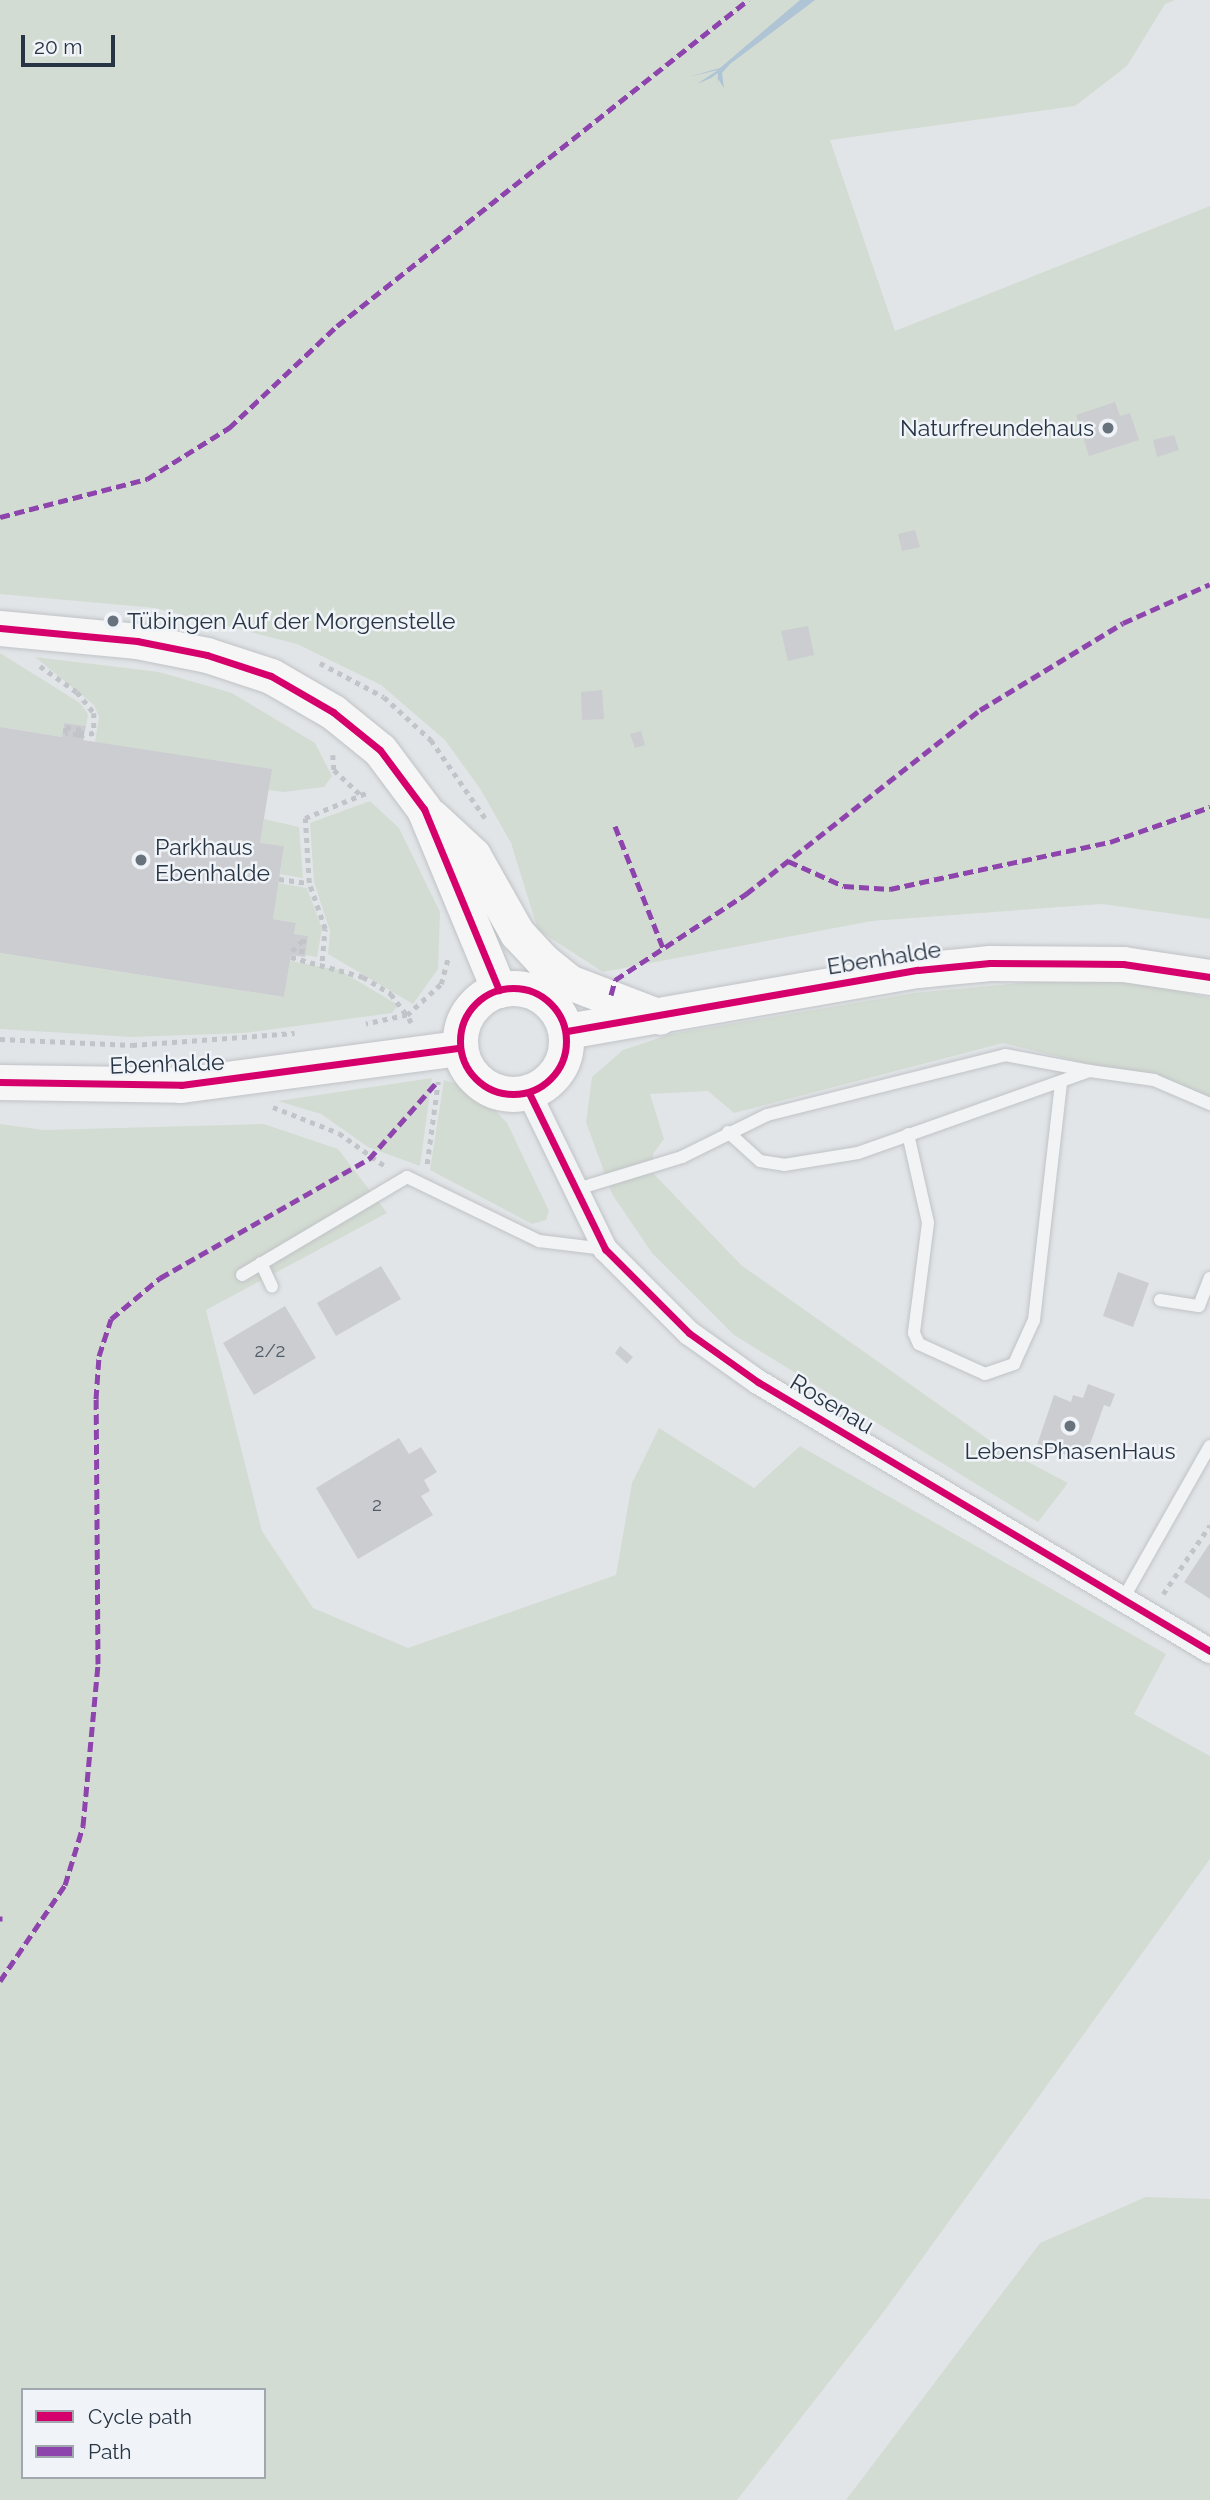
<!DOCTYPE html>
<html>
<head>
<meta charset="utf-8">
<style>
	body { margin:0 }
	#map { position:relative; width:1210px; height:2500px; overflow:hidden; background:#e2e5e8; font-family:Raleway,sans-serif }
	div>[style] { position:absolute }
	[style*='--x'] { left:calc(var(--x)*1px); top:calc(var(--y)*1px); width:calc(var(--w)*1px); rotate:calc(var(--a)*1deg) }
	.green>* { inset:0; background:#d3dcd3 }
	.water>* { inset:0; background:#afc4d4 }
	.building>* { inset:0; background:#cbcdd0 }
	.path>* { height:4.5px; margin-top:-2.25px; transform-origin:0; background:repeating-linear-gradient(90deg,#c1c4c8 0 5px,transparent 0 10px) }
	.roads { filter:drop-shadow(0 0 2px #c0c3c6) drop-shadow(0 0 2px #c0c3c6) }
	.lane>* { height:12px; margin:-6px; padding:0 6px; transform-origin:6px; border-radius:6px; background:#f2f3f4 }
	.street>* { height:24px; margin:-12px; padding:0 12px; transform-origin:12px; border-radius:12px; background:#f2f3f4 }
	.secondary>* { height:35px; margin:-17.5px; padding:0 17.5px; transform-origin:17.5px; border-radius:17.5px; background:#f6f6f7 }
	.secondary>.ring { margin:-17.5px; padding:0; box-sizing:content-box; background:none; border:35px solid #f6f6f7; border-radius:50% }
	.quiet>* { height:5px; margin-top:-2.5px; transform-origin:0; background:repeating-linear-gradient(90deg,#8e44ad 0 10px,transparent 0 15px) }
	.cycleway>* { height:7px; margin:-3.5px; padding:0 3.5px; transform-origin:3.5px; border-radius:3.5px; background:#d6006c }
	.cycleway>.ring { margin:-3.5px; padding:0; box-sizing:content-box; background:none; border:7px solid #d6006c; border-radius:50% }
	.dots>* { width:19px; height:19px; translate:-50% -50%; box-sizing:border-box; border:4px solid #f0f3f7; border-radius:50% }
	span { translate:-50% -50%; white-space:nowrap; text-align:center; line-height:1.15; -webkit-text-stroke:5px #f0f3f7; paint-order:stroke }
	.number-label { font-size:19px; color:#515b67 }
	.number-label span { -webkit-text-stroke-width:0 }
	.poi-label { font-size:23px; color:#273443 }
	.right { translate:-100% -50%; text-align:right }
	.left { translate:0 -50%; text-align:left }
	.street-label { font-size:23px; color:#273443 }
	.legend { position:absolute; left:21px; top:2388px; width:245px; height:91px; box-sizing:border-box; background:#f0f3f7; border:2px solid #a0a7af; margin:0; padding:9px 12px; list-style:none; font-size:21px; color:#273443 }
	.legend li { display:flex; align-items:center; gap:14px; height:35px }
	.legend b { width:35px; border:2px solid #a0a7af }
	.scale { position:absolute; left:21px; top:35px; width:94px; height:32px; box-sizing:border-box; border:4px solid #273443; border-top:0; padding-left:9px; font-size:21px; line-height:24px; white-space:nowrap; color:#273443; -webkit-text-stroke:5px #f0f3f7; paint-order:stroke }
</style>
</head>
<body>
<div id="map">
	<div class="green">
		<div style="clip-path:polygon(0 0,1175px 0,1165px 4px,1127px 66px,1075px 106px,830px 140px,895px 331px,1210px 206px,1210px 582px,1168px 602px,1210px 584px,1210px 919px,1102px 904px,872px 921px,603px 972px,538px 930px,511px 843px,481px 790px,445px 740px,381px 685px,297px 644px,155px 608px,0 594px)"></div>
		<div style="clip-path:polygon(0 653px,80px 703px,88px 714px,86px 726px,64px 723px,62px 737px,0 727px)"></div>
		<div style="clip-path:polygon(35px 657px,159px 672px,232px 693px,315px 743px,332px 776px,324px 787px,283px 792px,269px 790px,271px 769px,95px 742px,99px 717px,94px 705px)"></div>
		<div style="clip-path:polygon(370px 801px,399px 828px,440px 912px,438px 969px,413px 1004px,328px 954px,330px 931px,314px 882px,310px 823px)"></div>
		<div style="clip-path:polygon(264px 819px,299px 827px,303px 878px,280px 874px,284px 846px,260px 843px)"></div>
		<div style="clip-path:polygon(278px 883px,307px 888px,322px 929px,317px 957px,305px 955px,308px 936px,294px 934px,296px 923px,273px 919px)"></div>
		<div style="clip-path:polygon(0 953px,284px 997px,290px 961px,339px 970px,398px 1005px,392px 1013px,244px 1033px,131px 1037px,0 1029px)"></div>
		<div style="clip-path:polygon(1051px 980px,1142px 983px,1210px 998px,1210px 1104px,1154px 1080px,1003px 1043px,734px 1113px,708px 1091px,650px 1094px,664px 1139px,653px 1154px,653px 1173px,741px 1265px,999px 1447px,1068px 1483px,1038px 1522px,734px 1335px,652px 1253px,612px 1194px,586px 1122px,592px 1077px,623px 1050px,671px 1034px,914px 993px)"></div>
		<div style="clip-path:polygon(432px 1078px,420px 1166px,368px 1147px,321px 1114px,278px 1101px)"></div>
		<div style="clip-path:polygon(444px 1080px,475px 1089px,507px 1123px,549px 1211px,546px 1220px,532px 1224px,430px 1170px)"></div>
		<div style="clip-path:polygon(evenodd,0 1124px,44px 1130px,264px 1124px,338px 1149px,387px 1213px,206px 1310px,262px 1531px,313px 1608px,408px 1648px,616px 1575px,632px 1483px,659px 1428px,754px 1488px,800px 1446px,1166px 1654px,1134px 1714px,1210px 1756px,1210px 1859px,885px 2310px,737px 2500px,0 2500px,0 1124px,23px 2390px,264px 2390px,264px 2477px,23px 2477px,23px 2390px)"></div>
		<div style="clip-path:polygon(1146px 2197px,1210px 2199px,1210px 2500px,846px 2500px,1040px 2243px)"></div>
	</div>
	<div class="water">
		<div style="clip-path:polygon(800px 0,815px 0,730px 64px,722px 73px,724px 88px,718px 79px,717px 88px,718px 73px,711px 78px,697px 84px,718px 70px,688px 77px,720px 68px)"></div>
	</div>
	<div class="building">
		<div style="clip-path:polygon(1115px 402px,1120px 416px,1130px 413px,1139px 440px,1089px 456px,1076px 415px)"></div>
		<div style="clip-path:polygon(1174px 435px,1179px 450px,1157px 457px,1153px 440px)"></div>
		<div style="clip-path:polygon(915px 530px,920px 547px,902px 551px,898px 534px)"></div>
		<div style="clip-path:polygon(808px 626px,814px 655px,788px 661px,781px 631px)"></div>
		<div style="clip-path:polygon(602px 690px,604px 719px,582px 720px,581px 692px)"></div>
		<div style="clip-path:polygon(64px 723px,86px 726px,83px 740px,272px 769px,260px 843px,284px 846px,273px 919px,296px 923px,294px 934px,308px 936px,305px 957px,291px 955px,284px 997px,0 953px,0 727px,62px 737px)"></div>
		<div style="clip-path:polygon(641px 731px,645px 745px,635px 748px,630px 734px)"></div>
		<div style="clip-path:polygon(381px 1266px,401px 1299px,336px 1336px,317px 1303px)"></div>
		<div style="clip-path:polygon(1118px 1272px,1149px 1283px,1133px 1327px,1103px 1316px)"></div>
		<div style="clip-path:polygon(285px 1306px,316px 1358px,254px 1395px,223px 1343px)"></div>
		<div style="clip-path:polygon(620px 1346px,633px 1357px,627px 1364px,615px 1353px)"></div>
		<div style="clip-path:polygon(1088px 1384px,1115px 1394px,1110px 1407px,1104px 1405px,1084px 1461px,1037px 1445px,1054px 1395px,1071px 1402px,1073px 1395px,1083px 1398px)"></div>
		<div style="clip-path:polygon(399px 1438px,409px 1454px,421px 1447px,437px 1472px,424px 1480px,430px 1491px,421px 1496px,433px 1515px,358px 1559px,316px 1488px)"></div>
		<div style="clip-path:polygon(1210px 1543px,1210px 1599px,1184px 1582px)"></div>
	</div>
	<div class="path">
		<div style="--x:320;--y:663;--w:72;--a:28"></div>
		<div style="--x:384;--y:697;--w:64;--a:42.5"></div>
		<div style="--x:431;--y:740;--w:96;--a:55.2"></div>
		<div style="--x:40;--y:666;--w:45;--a:35.1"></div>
		<div style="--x:77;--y:692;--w:27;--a:51"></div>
		<div style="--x:94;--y:713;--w:20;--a:90"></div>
		<div style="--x:94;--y:733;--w:10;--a:163"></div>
		<div style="--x:84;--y:736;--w:3;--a:180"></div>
		<div style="--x:81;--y:736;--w:3;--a:-162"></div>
		<div style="--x:78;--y:735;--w:13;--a:-171"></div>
		<div style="--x:65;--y:733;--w:6;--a:-81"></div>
		<div style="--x:66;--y:727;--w:16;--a:11"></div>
		<div style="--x:82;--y:730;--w:9;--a:103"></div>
		<div style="--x:333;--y:755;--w:15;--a:86"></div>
		<div style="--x:334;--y:770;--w:37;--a:43"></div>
		<div style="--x:361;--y:795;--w:9;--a:-18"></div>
		<div style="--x:279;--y:879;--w:30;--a:8"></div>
		<div style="--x:292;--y:951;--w:17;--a:-45"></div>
		<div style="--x:304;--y:939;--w:20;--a:99"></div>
		<div style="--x:291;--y:957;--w:75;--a:15.5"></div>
		<div style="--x:363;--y:977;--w:33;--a:31"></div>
		<div style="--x:391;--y:994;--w:26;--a:53"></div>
		<div style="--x:407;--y:1015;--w:42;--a:167.6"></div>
		<div style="--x:322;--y:961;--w:32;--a:-85"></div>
		<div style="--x:325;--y:929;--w:49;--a:-109.2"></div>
		<div style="--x:309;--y:883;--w:65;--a:-93.5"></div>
		<div style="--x:305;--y:818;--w:61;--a:-22.3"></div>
		<div style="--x:411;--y:1023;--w:9;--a:-117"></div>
		<div style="--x:407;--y:1015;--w:46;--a:-42.4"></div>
		<div style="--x:441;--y:984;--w:27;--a:-75"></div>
		<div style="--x:0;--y:1039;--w:132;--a:2.6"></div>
		<div style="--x:132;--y:1045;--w:163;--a:-4.2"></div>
		<div style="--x:273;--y:1107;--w:71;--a:21.5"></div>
		<div style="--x:339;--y:1133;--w:57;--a:35.7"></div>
		<div style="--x:427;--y:1164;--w:83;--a:-82.4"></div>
		<div style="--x:1163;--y:1594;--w:83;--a:-55.7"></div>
	</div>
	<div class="roads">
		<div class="lane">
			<div style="--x:728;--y:1132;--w:43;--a:42.2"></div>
			<div style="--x:760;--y:1161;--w:24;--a:9"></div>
			<div style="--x:784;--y:1165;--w:75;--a:-9.2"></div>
			<div style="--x:858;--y:1153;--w:246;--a:-19.5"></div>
			<div style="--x:1090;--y:1071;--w:65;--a:8"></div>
			<div style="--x:1154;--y:1080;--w:61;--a:23.2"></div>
			<div style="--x:908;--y:1134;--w:91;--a:77.3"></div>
			<div style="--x:928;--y:1223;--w:111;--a:97.3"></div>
			<div style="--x:914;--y:1333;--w:12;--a:66"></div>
			<div style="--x:919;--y:1344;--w:72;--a:24.4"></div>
			<div style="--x:985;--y:1374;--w:31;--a:-19"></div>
			<div style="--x:1014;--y:1364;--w:48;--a:-65.6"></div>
			<div style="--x:1034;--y:1320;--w:239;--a:-83.5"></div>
			<div style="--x:574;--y:1190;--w:113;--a:-17"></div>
			<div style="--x:682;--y:1157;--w:95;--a:-26.3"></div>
			<div style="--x:767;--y:1115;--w:245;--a:-14.1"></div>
			<div style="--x:1005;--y:1055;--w:86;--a:10.7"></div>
			<div style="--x:261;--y:1263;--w:26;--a:65"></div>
			<div style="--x:242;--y:1275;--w:192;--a:-30.7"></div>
			<div style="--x:407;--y:1177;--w:147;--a:25.9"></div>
			<div style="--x:539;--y:1241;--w:66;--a:6.9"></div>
			<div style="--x:1160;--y:1300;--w:39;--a:9"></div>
			<div style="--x:1199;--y:1306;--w:30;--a:-69"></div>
			<div style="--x:1123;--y:1599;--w:176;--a:-60.4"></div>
		</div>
		<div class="street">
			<div style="--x:529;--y:1093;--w:174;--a:64"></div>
			<div style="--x:605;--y:1249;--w:119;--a:45"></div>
			<div style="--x:689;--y:1333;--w:85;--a:35.4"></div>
			<div style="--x:758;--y:1382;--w:526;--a:30.76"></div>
		</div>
		<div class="secondary">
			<div style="--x:0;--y:628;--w:138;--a:5.4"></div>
			<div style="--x:137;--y:641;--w:71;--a:11.3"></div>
			<div style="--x:207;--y:655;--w:67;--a:18.2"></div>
			<div style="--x:271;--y:676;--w:72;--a:30.1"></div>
			<div style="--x:333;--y:712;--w:60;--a:39"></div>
			<div style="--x:380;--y:750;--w:74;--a:53.3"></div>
			<div style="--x:424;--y:809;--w:196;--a:67.5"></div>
			<div style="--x:432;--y:817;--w:56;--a:42.8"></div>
			<div style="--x:473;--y:855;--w:90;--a:60.6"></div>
			<div style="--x:517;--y:933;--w:37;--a:47"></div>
			<div style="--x:542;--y:960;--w:35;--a:39"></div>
			<div style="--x:569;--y:982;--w:97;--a:21"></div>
			<div class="ring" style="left:460px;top:988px;width:71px;height:71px"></div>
			<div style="--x:567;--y:1031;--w:356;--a:-9.9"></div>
			<div style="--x:918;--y:970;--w:72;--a:-5.6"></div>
			<div style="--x:990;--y:963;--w:133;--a:0.4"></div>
			<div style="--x:1123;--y:964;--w:88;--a:8.5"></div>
			<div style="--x:0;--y:1082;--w:181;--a:0.9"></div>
			<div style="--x:181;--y:1085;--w:281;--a:-7.6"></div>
		</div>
	</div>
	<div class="quiet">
		<div style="--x:0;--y:517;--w:152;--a:-14.5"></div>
		<div style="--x:147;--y:479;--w:97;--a:-31.9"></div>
		<div style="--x:229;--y:428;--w:149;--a:-43.4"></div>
		<div style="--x:337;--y:326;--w:525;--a:-38.42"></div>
		<div style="--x:615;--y:826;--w:131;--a:68.5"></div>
		<div style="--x:788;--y:861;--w:61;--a:24.1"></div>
		<div style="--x:844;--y:886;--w:46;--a:3.7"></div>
		<div style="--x:890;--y:889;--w:225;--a:-12.1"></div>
		<div style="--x:1110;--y:842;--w:106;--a:-19.3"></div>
		<div style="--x:611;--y:995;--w:16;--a:-75"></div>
		<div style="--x:615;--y:980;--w:157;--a:-33.3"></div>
		<div style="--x:746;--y:894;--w:298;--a:-38.2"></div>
		<div style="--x:980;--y:710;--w:167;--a:-31.3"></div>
		<div style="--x:1123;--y:623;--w:95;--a:-24.1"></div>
		<div style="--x:0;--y:1916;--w:5;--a:90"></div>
		<div style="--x:0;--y:1981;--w:116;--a:-55.9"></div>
		<div style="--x:65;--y:1885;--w:62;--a:-73"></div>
		<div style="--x:83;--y:1826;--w:163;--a:-84.7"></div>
		<div style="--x:98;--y:1664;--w:265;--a:-90.4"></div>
		<div style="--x:96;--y:1399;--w:43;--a:-86"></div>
		<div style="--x:99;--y:1356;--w:39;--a:-72"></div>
		<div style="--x:111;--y:1319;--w:64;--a:-39.9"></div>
		<div style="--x:160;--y:1278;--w:241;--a:-29.7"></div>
		<div style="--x:369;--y:1159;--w:103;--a:-48.6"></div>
	</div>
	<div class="cycleway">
		<div style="--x:0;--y:628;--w:138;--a:5.4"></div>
		<div style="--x:137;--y:641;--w:71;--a:11.3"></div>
		<div style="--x:207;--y:655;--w:67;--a:18.2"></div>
		<div style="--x:271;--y:676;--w:72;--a:30.1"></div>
		<div style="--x:333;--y:712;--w:60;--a:39"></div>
		<div style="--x:380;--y:750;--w:74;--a:53.3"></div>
		<div style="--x:424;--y:809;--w:196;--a:67.5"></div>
		<div class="ring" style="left:460px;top:988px;width:99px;height:99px"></div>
		<div style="--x:567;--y:1031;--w:356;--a:-9.9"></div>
		<div style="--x:918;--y:970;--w:72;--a:-5.6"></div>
		<div style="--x:990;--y:963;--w:133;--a:0.4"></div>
		<div style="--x:1123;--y:964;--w:88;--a:8.5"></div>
		<div style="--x:0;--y:1082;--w:181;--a:0.9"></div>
		<div style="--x:181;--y:1085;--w:281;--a:-7.6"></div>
		<div style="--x:529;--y:1093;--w:174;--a:64"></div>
		<div style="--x:605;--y:1249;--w:119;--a:45"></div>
		<div style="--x:689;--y:1333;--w:85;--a:35.4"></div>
		<div style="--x:758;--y:1382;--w:526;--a:30.76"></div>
	</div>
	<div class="dots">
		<div style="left:1108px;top:428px;background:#68727d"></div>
		<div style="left:113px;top:621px;background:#68727d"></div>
		<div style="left:141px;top:860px;background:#68727d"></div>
		<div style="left:1070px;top:1426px;background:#68727d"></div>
	</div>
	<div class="number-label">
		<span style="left:270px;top:1351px">2/2</span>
		<span style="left:377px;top:1505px">2</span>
	</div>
	<div class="poi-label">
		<span class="right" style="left:1094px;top:428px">Naturfreundehaus</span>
		<span class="left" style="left:127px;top:621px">Tübingen Auf der Morgenstelle</span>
		<span class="left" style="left:155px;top:860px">Parkhaus<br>Ebenhalde</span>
		<span style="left:1070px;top:1451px">LebensPhasenHaus</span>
	</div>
	<div class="street-label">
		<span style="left:884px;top:958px;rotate:-9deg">Ebenhalde</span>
		<span style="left:167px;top:1064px;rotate:-2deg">Ebenhalde</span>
		<span style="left:832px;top:1404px;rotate:31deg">Rosenau</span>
	</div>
	<ul class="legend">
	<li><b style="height:9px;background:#d6006c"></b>Cycle path</li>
	<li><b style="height:9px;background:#8e44ad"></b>Path</li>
	</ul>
	<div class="scale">20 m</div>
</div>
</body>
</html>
